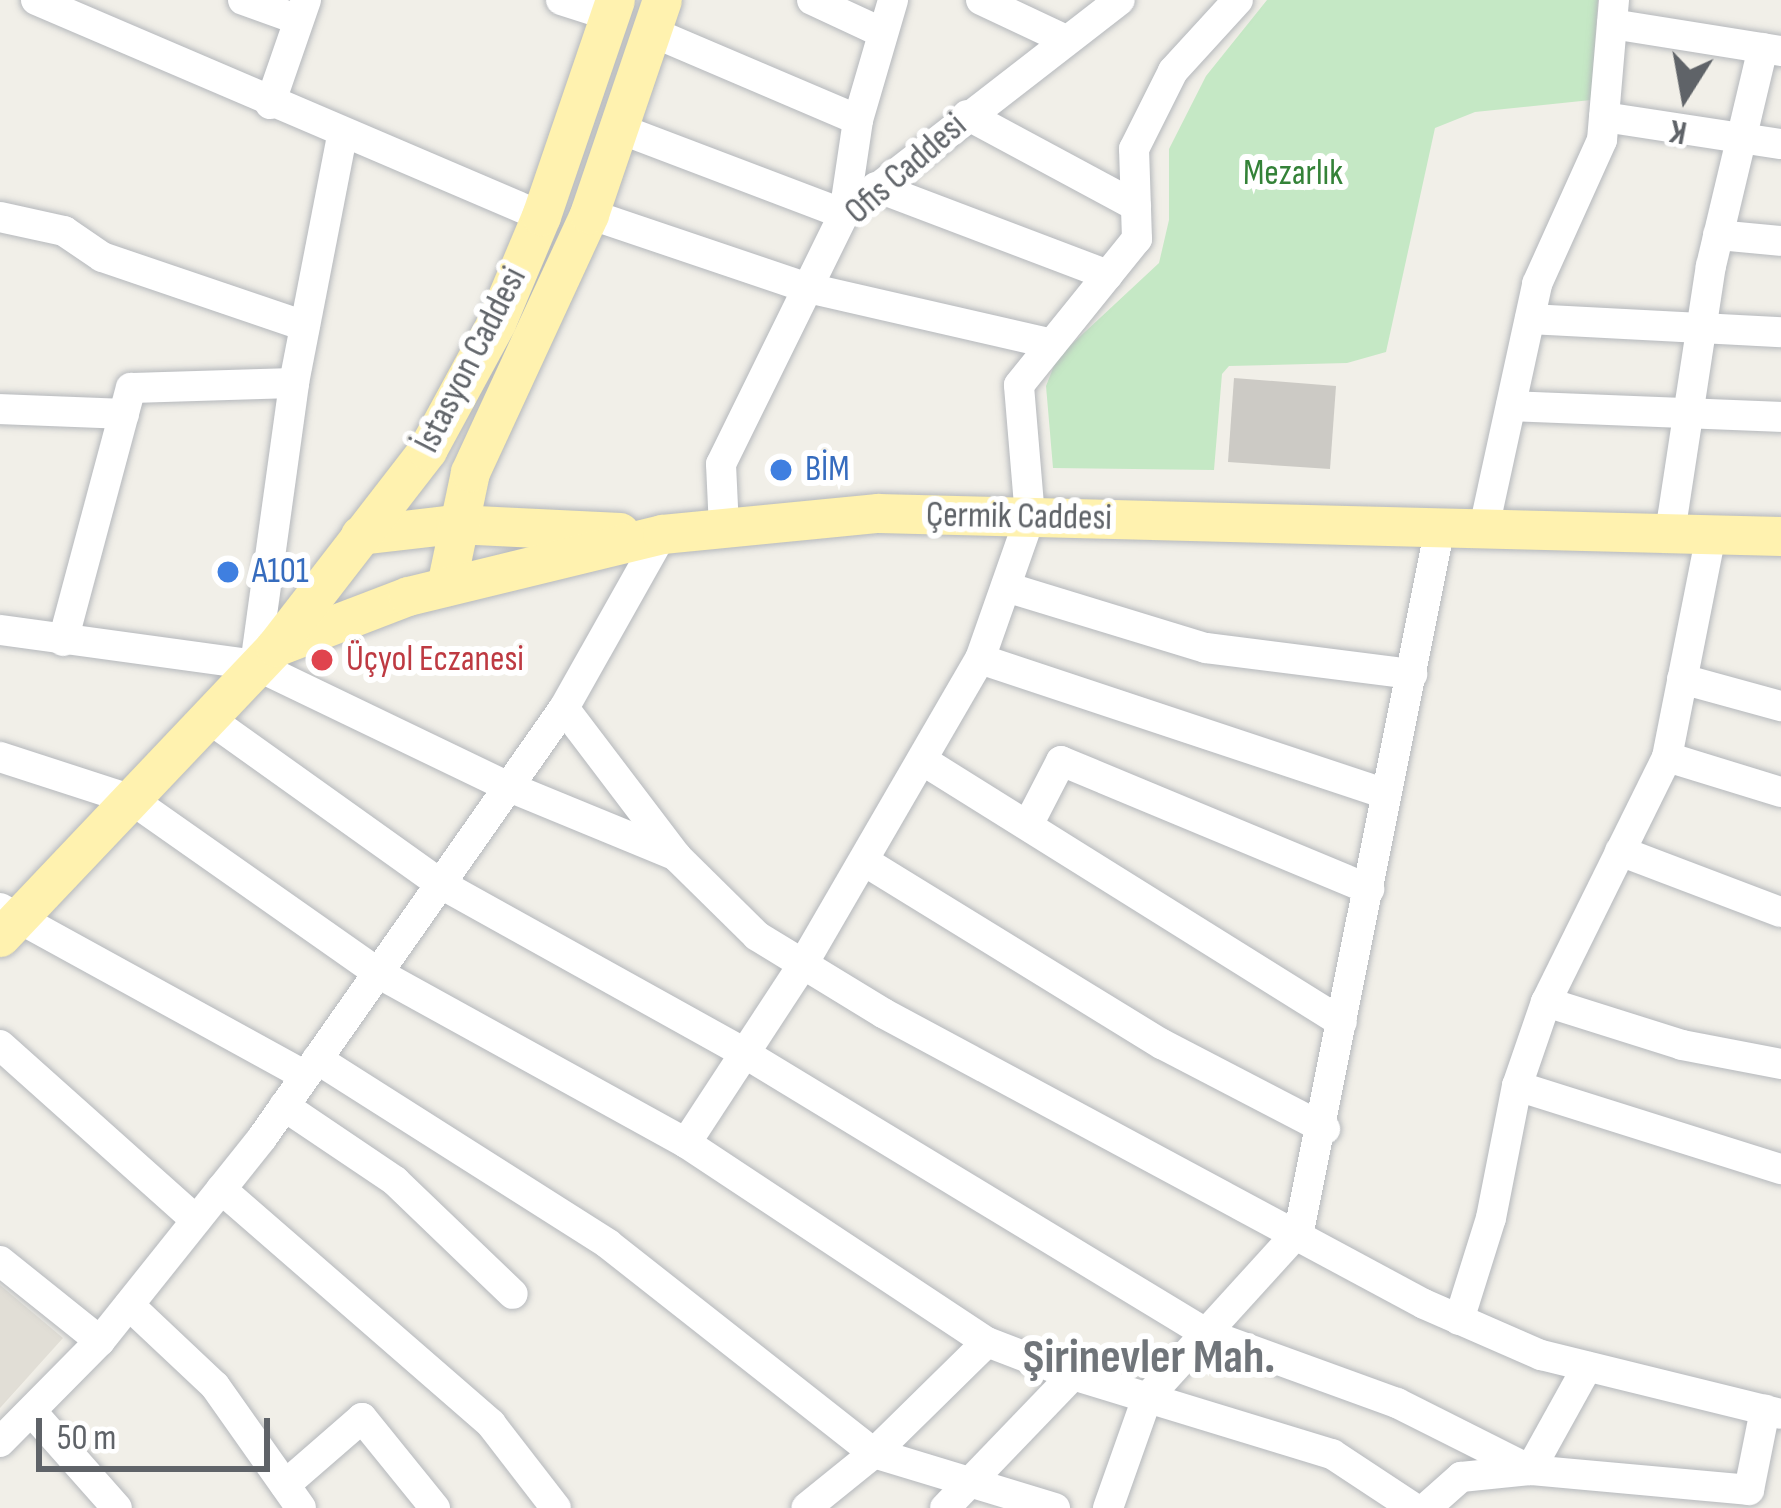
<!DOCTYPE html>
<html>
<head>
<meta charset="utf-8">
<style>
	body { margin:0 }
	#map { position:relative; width:1781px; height:1508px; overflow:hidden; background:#f1efe8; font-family:"Sofia Sans Condensed",sans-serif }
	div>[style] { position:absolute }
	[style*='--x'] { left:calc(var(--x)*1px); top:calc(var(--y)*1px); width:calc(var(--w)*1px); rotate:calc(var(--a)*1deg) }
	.education>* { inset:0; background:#e1ded6 }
	.green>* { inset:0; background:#c5e8c5 }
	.building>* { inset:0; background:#cccac5 }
	.roads { filter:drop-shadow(0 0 3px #b5b8bc) drop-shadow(0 0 3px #b5b8bc) }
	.minor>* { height:30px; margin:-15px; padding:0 15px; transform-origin:15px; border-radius:15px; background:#fff }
	.major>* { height:39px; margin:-19.5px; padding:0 19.5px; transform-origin:19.5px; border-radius:19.5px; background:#fff2af }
	.dots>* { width:33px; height:33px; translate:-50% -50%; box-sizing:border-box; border:6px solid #fff; border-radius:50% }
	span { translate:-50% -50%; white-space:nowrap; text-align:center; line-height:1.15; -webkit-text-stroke:12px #fff; paint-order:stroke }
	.street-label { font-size:36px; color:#5f6368 }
	.park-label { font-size:36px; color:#348238 }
	.shop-label { font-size:36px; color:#366cbe }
	.left { translate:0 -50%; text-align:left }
	.health-label { font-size:36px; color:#be3a42 }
	.district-label { font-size:48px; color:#70757a; font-weight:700 }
	.north { position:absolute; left:1625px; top:36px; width:120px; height:120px; -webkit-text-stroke:9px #fff; paint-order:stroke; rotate:191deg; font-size:33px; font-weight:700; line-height:48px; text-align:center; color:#5f6368 }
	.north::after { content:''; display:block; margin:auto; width:42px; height:54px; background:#5f6368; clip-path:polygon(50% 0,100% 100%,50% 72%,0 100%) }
	.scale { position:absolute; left:36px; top:1418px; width:234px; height:54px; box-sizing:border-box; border:6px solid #5f6368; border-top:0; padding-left:15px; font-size:36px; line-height:42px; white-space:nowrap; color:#5f6368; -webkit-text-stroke:9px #fff; paint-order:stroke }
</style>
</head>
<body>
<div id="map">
	<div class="education">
		<div style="clip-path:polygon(0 1285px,63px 1338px,0 1408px)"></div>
	</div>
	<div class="green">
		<div style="clip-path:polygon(1267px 0,1598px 0,1591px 100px,1475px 112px,1435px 128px,1386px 352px,1347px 363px,1229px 366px,1222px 374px,1214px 470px,1053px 468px,1046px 386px,1057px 358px,1159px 263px,1169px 220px,1169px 149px,1206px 76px)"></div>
	</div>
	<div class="building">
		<div style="clip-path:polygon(1234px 378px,1336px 386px,1330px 469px,1228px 462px)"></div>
	</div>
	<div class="roads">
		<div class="minor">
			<div style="--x:36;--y:0;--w:549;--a:23.16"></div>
			<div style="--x:243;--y:0;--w:59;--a:19.7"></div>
			<div style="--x:561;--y:0;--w:52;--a:17.7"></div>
			<div style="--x:812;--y:0;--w:78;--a:24.9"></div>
			<div style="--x:981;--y:0;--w:94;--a:25.2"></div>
			<div style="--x:1612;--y:24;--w:171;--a:9.1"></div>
			<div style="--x:652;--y:32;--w:224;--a:23.1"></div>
			<div style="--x:270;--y:104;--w:110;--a:-70.9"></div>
			<div style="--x:967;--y:115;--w:192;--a:28.3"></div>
			<div style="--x:1604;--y:117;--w:179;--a:8.7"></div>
			<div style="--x:620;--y:129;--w:240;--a:20.8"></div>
			<div style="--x:844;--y:214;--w:95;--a:-81.5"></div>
			<div style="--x:858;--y:120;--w:125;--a:-73.7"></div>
			<div style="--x:876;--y:187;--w:248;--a:20.8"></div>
			<div style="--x:589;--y:214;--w:231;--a:18.7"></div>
			<div style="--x:808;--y:288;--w:250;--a:12.9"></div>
			<div style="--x:0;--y:217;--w:66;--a:12.3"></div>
			<div style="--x:64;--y:231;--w:46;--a:34.4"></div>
			<div style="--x:102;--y:257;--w:214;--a:18.8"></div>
			<div style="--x:1718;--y:235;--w:63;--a:5.4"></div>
			<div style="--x:1530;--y:319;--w:251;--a:3"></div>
			<div style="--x:1511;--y:406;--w:270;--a:2.3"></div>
			<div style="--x:0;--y:409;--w:124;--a:2.3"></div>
			<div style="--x:724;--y:528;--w:64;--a:-92.7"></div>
			<div style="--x:721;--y:464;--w:279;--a:-63.8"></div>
			<div style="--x:844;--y:214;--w:349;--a:-37.8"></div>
			<div style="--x:1484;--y:528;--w:250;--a:-77.7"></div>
			<div style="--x:1537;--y:284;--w:158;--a:-65.7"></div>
			<div style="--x:1602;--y:140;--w:141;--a:-85.1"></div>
			<div style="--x:1670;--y:533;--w:270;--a:-81.3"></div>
			<div style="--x:1711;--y:266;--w:224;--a:-76.6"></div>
			<div style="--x:1006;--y:587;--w:209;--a:17"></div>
			<div style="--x:1206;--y:648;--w:208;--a:7.2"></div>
			<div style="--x:0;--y:630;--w:257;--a:7.8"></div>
			<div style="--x:255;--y:665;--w:282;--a:25.7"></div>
			<div style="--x:509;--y:787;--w:181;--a:22.4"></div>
			<div style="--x:63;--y:641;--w:262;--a:-75"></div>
			<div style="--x:131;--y:388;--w:163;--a:-1.8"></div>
			<div style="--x:980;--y:659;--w:428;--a:18.4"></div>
			<div style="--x:255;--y:665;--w:285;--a:-82.1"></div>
			<div style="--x:294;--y:383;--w:253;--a:-79"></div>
			<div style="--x:1682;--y:679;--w:103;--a:15.3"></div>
			<div style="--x:564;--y:708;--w:187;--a:52.8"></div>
			<div style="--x:677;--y:857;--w:112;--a:44.6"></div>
			<div style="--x:757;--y:936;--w:148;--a:31.4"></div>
			<div style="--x:883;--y:1013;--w:614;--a:28.28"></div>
			<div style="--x:1424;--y:1304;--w:128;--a:23.6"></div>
			<div style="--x:1541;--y:1355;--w:247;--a:13.8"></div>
			<div style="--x:208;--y:718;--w:284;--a:35.5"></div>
			<div style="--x:439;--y:883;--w:349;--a:29.1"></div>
			<div style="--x:744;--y:1053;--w:542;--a:31.25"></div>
			<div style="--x:1207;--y:1334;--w:202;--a:20"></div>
			<div style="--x:1397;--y:1403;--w:149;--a:26.7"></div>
			<div style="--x:1530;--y:1470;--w:220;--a:5.2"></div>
			<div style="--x:1749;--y:1490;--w:82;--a:-78.7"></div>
			<div style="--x:0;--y:757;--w:139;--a:18"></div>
			<div style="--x:132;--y:800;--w:301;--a:35.1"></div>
			<div style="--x:378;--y:973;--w:352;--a:28.9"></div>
			<div style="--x:686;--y:1143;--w:361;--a:33.5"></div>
			<div style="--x:1667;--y:757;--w:119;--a:17.1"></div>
			<div style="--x:922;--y:760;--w:495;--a:32"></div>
			<div style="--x:1028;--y:825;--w:72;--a:-62.7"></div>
			<div style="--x:1061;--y:761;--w:334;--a:22.6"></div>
			<div style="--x:1620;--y:851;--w:172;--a:20.8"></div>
			<div style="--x:864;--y:861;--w:350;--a:31.6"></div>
			<div style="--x:1162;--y:1044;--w:184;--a:27.5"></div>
			<div style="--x:0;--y:908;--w:348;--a:28.8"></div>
			<div style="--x:1546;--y:1002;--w:273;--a:-63.7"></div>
			<div style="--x:1667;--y:757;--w:227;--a:-78.8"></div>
			<div style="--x:0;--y:1045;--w:263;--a:41.8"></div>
			<div style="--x:317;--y:1059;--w:345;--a:32.4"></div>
			<div style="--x:608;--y:1244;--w:338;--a:38.2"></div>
			<div style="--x:874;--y:1453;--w:87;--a:141"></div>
			<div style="--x:1517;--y:1086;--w:89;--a:-71"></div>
			<div style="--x:1546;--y:1002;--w:143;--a:17.5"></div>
			<div style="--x:1682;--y:1045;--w:101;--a:10.9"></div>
			<div style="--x:284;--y:1106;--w:134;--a:34"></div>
			<div style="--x:395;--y:1181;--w:163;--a:43.8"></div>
			<div style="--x:686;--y:1143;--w:214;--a:-56.8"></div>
			<div style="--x:803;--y:964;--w:353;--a:-59.9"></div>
			<div style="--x:980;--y:659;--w:151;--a:-70.6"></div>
			<div style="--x:1030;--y:517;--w:132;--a:-94.8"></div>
			<div style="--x:1019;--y:385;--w:188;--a:-51.1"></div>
			<div style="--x:1137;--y:239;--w:90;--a:-91.9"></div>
			<div style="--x:1134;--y:149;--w:87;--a:-63.4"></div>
			<div style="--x:1173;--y:71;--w:96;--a:-47.5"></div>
			<div style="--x:221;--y:1189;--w:358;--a:41"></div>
			<div style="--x:491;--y:1424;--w:106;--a:52.3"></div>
			<div style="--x:0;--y:1261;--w:128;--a:38.7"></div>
			<div style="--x:129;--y:1305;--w:118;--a:43.3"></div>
			<div style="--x:215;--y:1386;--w:149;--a:54.8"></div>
			<div style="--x:1459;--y:1320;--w:107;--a:-72.6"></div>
			<div style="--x:1491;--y:1218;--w:135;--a:-78.9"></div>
			<div style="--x:1517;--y:1086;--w:277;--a:17.5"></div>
			<div style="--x:32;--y:1412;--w:128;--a:48.5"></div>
			<div style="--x:0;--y:1442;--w:142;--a:-45.3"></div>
			<div style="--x:100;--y:1341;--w:260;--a:-51.4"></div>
			<div style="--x:262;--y:1138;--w:525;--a:-54.92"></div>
			<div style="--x:564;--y:708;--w:200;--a:-60.6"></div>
			<div style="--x:285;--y:1485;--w:102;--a:-41"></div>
			<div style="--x:362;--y:1418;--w:116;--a:51"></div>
			<div style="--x:945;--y:1508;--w:185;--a:-46.1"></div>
			<div style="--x:1073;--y:1375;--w:271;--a:17"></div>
			<div style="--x:1332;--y:1454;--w:98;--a:33.4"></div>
			<div style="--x:1055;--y:1508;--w:189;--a:-163.1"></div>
			<div style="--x:874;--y:1453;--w:158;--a:-44.5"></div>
			<div style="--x:987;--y:1342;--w:92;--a:21"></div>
			<div style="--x:1108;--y:1508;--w:117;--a:-70.5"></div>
			<div style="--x:1147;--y:1398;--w:226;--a:-47.7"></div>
			<div style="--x:1299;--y:1231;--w:718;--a:-78.67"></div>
			<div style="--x:1426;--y:1508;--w:47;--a:-41.5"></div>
			<div style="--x:1461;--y:1477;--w:69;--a:-5.8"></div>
			<div style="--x:1530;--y:1470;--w:118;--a:-61"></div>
		</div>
		<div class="major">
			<div style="--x:360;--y:535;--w:96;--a:-6.6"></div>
			<div style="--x:455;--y:524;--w:165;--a:2.8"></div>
			<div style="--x:446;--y:586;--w:116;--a:-78.1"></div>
			<div style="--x:470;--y:472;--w:284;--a:-65.2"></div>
			<div style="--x:589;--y:214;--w:226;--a:-71.2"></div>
			<div style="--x:275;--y:647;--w:142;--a:-21"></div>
			<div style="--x:408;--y:596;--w:261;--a:-13.7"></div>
			<div style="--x:662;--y:534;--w:217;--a:-5.6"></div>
			<div style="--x:878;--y:513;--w:903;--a:1.46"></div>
			<div style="--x:0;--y:937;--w:400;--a:-46.5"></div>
			<div style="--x:275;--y:647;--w:249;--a:-52.3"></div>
			<div style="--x:427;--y:450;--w:145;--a:-61.5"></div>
			<div style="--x:496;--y:323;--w:116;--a:-67.2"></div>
			<div style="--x:541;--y:216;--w:228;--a:-71.1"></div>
		</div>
	</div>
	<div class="dots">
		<div style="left:781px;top:470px;background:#3f7fe0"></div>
		<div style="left:228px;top:572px;background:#3f7fe0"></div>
		<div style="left:322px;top:660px;background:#e0444e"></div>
	</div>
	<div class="street-label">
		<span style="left:906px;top:169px;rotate:-41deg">Ofis Caddesi</span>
		<span style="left:471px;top:360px;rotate:-63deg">İstasyon Caddesi</span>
		<span style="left:1019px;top:517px;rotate:1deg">Çermik Caddesi</span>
	</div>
	<div class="park-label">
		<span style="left:1293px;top:174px">Mezarlık</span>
	</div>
	<div class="shop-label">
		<span class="left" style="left:805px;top:470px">BİM</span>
		<span class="left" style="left:252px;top:572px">A101</span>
	</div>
	<div class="health-label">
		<span class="left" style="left:346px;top:660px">Üçyol Eczanesi</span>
	</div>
	<div class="district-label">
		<span style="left:1149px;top:1358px">Şirinevler Mah.</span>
	</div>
	<div class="north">K</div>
	<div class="scale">50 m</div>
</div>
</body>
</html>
